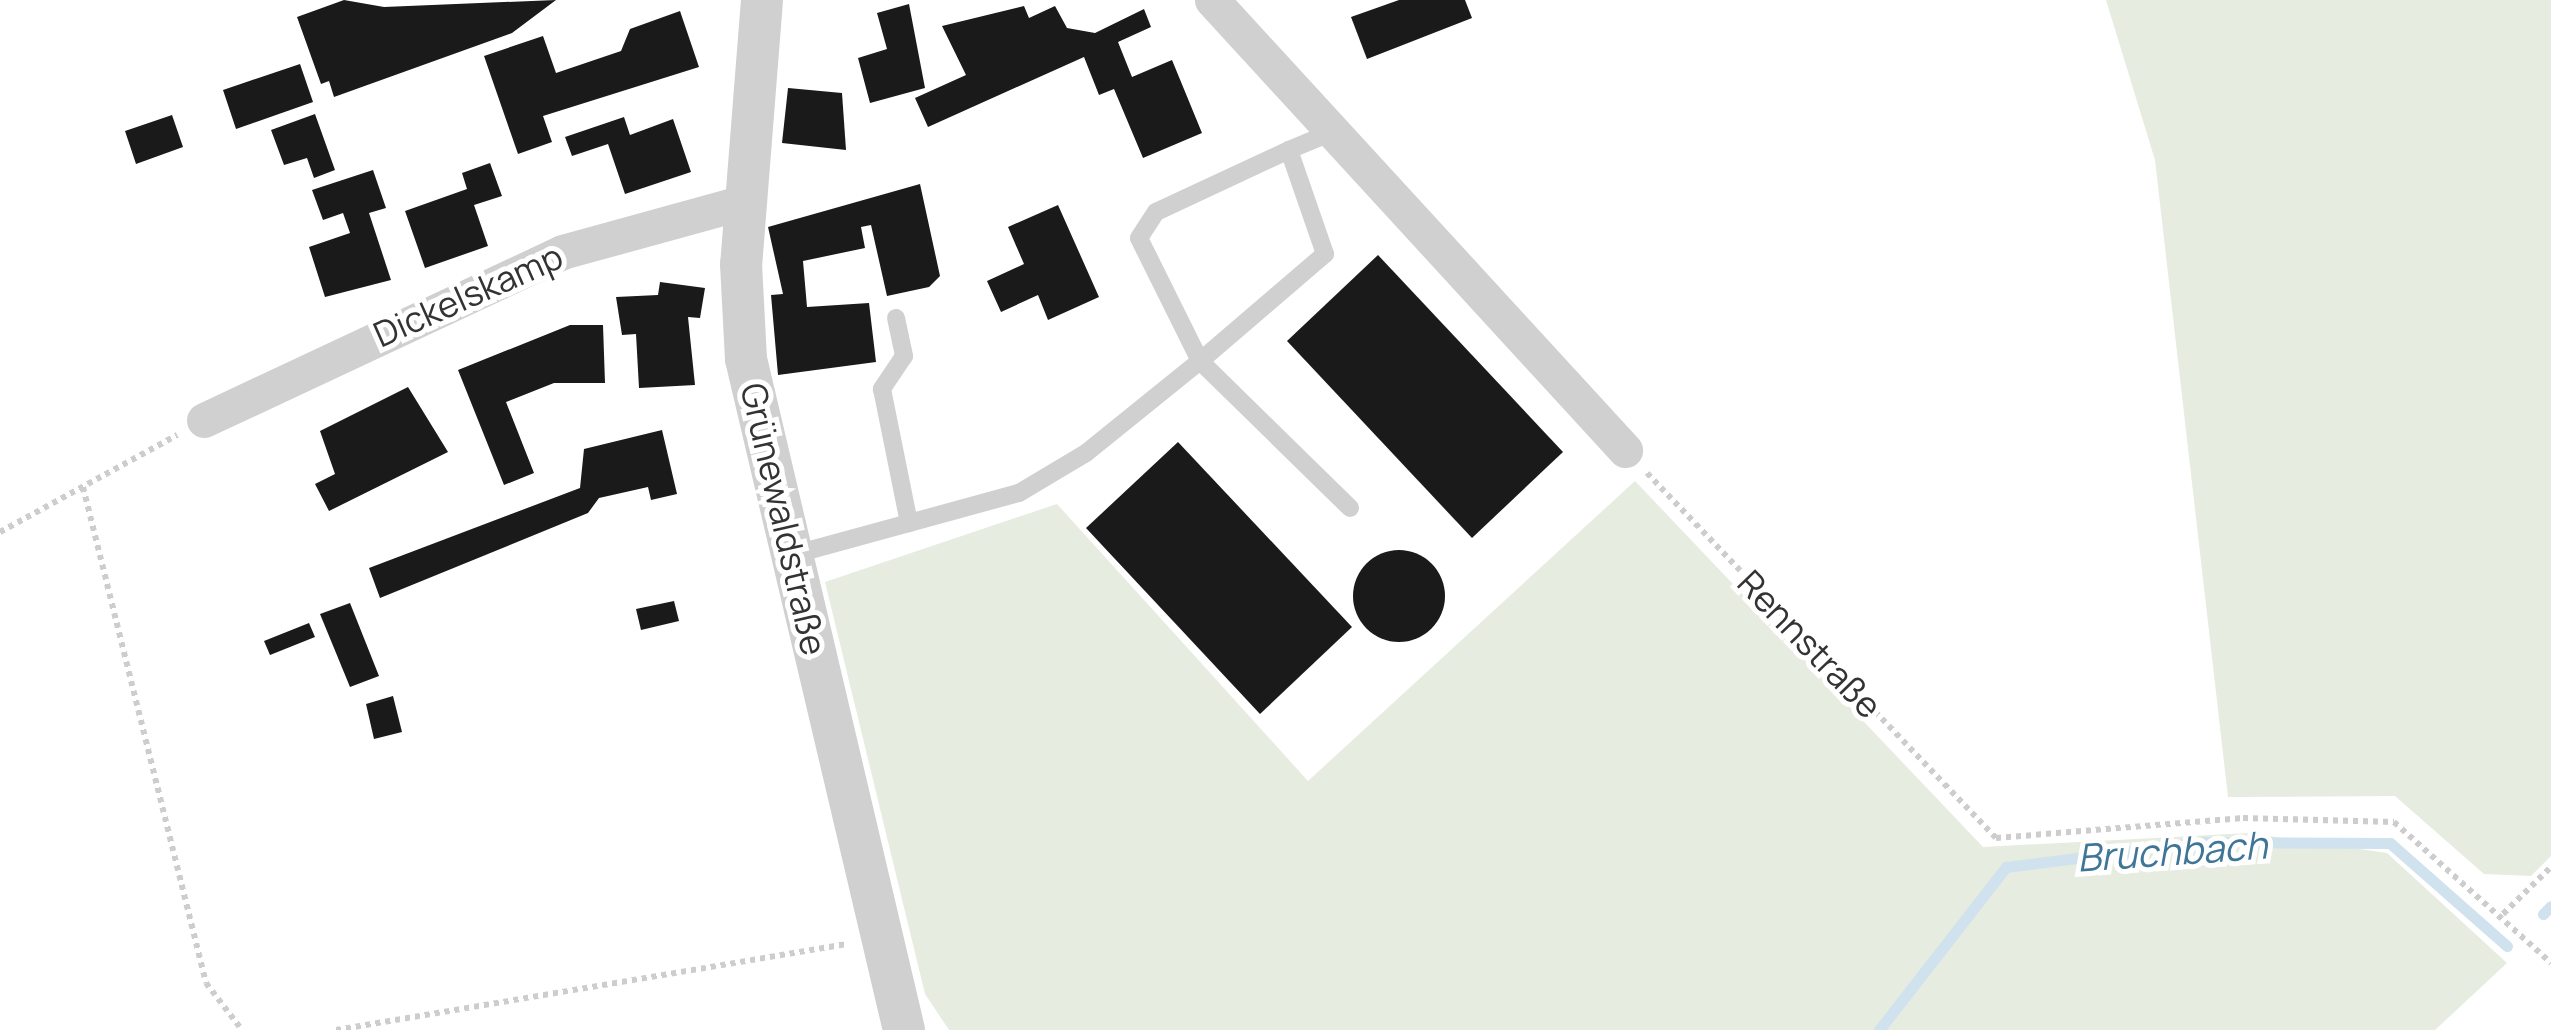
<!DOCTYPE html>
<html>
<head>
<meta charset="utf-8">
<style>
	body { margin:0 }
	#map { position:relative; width:2551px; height:1030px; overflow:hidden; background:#fff; font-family:Manrope,sans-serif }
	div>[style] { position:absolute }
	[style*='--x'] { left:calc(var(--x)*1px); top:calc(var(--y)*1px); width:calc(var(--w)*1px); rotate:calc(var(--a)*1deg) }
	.green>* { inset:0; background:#e6ecdf }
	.stream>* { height:11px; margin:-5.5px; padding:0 5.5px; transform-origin:5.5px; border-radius:5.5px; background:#cfe2ee }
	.building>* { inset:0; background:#1a1a1a }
	.round { border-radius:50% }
	.path>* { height:6px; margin-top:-3px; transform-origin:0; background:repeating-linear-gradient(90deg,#cdcdcd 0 5px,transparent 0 10px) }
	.service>* { height:18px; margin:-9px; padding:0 9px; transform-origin:9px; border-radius:9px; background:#d0d0d0 }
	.minor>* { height:35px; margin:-17.5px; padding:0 17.5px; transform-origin:17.5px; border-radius:17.5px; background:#d0d0d0 }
	.tertiary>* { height:42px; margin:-21px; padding:0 21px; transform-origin:21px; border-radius:21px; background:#d0d0d0 }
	span { translate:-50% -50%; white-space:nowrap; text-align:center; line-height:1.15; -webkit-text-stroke:10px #fff; paint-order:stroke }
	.street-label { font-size:35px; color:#333 }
	.water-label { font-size:38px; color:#3f7597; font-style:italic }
</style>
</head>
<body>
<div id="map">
	<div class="green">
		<div style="clip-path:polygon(2106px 0,2551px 0,2551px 856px,2531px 876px,2484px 874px,2395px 796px,2228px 797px,2155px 160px)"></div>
		<div style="clip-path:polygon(1635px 481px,1983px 847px,2249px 833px,2387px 853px,2507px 963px,2435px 1030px,949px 1030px,925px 994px,825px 582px,1057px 504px,1308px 781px)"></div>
	</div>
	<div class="stream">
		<div style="--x:2543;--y:914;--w:11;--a:-45"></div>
		<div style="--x:1879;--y:1030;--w:207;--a:-52.1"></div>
		<div style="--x:2006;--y:867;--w:201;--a:-7.2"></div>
		<div style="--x:2205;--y:842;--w:185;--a:0.3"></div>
		<div style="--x:2390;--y:843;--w:156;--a:41.4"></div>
	</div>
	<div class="building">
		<div style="clip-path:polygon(344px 0,384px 7px,556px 0,512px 33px,334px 97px,329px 81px,321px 84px,297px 17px)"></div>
		<div style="clip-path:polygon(1399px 0,1465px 0,1472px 18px,1367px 59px,1351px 17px)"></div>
		<div style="clip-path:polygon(909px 4px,925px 88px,870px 103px,858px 58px,887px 49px,877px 13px)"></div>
		<div style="clip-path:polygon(1024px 6px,1029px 18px,1055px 6px,1067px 28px,1095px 33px,1144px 9px,1151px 27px,1118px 42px,1132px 77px,1172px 60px,1202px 133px,1143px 158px,1114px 89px,1099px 95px,1084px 57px,928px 127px,915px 98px,966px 75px,942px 26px)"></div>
		<div style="clip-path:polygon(680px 11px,699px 67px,543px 116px,552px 142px,518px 154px,484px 56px,543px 36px,556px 73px,621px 51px,630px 29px)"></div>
		<div style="clip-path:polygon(300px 64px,313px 102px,236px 129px,223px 90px)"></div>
		<div style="clip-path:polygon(788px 88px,842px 93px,846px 150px,782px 143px)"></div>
		<div style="clip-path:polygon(315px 114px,335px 170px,314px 178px,307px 158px,284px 165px,271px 130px)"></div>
		<div style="clip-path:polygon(172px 115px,183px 147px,136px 164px,125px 131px)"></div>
		<div style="clip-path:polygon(624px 117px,630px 135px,673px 119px,691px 172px,625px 194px,608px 144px,572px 156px,565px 137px)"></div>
		<div style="clip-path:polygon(490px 163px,502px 196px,474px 205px,488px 246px,425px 268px,405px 211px,467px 189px,462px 173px)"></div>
		<div style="clip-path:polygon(373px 170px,386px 208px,369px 213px,391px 280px,325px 297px,309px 247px,350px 233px,343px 213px,323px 220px,312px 190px)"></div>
		<div style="clip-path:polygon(920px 184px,940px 276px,929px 287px,887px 296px,871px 225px,861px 227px,865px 248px,803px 261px,807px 307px,869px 303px,876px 362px,778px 375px,771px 295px,783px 294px,768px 227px)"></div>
		<div style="clip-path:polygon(1058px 205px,1099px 297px,1048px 320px,1038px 295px,1001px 312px,987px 281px,1024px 264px,1008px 227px)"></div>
		<div style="clip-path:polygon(1378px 255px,1563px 452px,1472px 538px,1287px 341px)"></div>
		<div style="clip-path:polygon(660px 282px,705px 288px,700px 318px,688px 317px,695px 385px,639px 388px,636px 334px,622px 335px,616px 297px,658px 295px)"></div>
		<div style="clip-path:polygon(570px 325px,603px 325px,605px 383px,554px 383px,506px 402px,534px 473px,504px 485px,458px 370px)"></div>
		<div style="clip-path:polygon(408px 387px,448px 452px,329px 511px,315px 484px,335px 474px,320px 431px)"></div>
		<div style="clip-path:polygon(662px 430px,677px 494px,651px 500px,648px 487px,599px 498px,588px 513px,380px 598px,369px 568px,580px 488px,584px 449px)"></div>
		<div style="clip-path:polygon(1178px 442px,1352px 627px,1260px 714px,1086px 528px)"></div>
		<div class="round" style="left:1353px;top:550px;width:92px;height:92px"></div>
		<div style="clip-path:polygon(674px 601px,679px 621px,641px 630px,636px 609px)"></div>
		<div style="clip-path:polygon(350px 603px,379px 676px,350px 687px,320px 614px)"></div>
		<div style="clip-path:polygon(309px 623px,315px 637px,270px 655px,264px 641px)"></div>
		<div style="clip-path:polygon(393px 696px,402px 732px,374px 739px,366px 704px)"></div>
	</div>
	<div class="path">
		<div style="--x:1647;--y:473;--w:505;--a:46.28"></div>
		<div style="--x:1996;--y:838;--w:248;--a:-4.6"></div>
		<div style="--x:2243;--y:818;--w:151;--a:1.5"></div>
		<div style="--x:2394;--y:822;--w:211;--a:41.9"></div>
		<div style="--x:83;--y:487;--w:511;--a:76.07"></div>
		<div style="--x:206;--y:983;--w:59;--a:52.5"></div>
		<div style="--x:0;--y:532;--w:202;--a:-28.7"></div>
		<div style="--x:2503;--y:914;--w:67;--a:-44.4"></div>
		<div style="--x:336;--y:1030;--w:518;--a:-9.55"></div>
	</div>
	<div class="service">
		<div style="--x:1289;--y:150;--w:110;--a:70.9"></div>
		<div style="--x:1325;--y:254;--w:165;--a:139.4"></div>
		<div style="--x:1200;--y:361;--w:137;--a:-116.4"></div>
		<div style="--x:1139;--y:238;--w:31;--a:-57"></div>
		<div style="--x:1156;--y:212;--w:147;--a:-25"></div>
		<div style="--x:1289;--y:150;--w:47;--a:-22.7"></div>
		<div style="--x:896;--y:318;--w:39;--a:78"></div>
		<div style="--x:904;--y:356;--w:40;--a:124"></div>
		<div style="--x:882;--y:389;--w:137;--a:78.6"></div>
		<div style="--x:792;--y:555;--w:235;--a:-15.3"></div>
		<div style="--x:1019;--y:493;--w:78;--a:-30.8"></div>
		<div style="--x:1086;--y:453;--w:146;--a:-38.9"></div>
		<div style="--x:1200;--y:361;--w:210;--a:44.4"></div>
	</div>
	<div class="minor">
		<div style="--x:1212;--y:0;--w:611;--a:47.45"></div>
		<div style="--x:204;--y:420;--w:395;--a:-25.1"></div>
		<div style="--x:562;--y:252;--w:189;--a:-15.4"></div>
	</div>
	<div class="tertiary">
		<div style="--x:762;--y:0;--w:265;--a:94.5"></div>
		<div style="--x:741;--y:264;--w:95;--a:87"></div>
		<div style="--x:746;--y:359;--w:689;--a:76.75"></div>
	</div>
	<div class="street-label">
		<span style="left:468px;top:295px;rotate:-24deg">Dickelskamp</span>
		<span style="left:784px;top:519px;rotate:77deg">Grünewaldstraße</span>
		<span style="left:1810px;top:644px;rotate:46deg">Rennstraße</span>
	</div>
	<div class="water-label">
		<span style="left:2172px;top:851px;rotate:-4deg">Bruchbach</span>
	</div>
</div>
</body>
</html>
